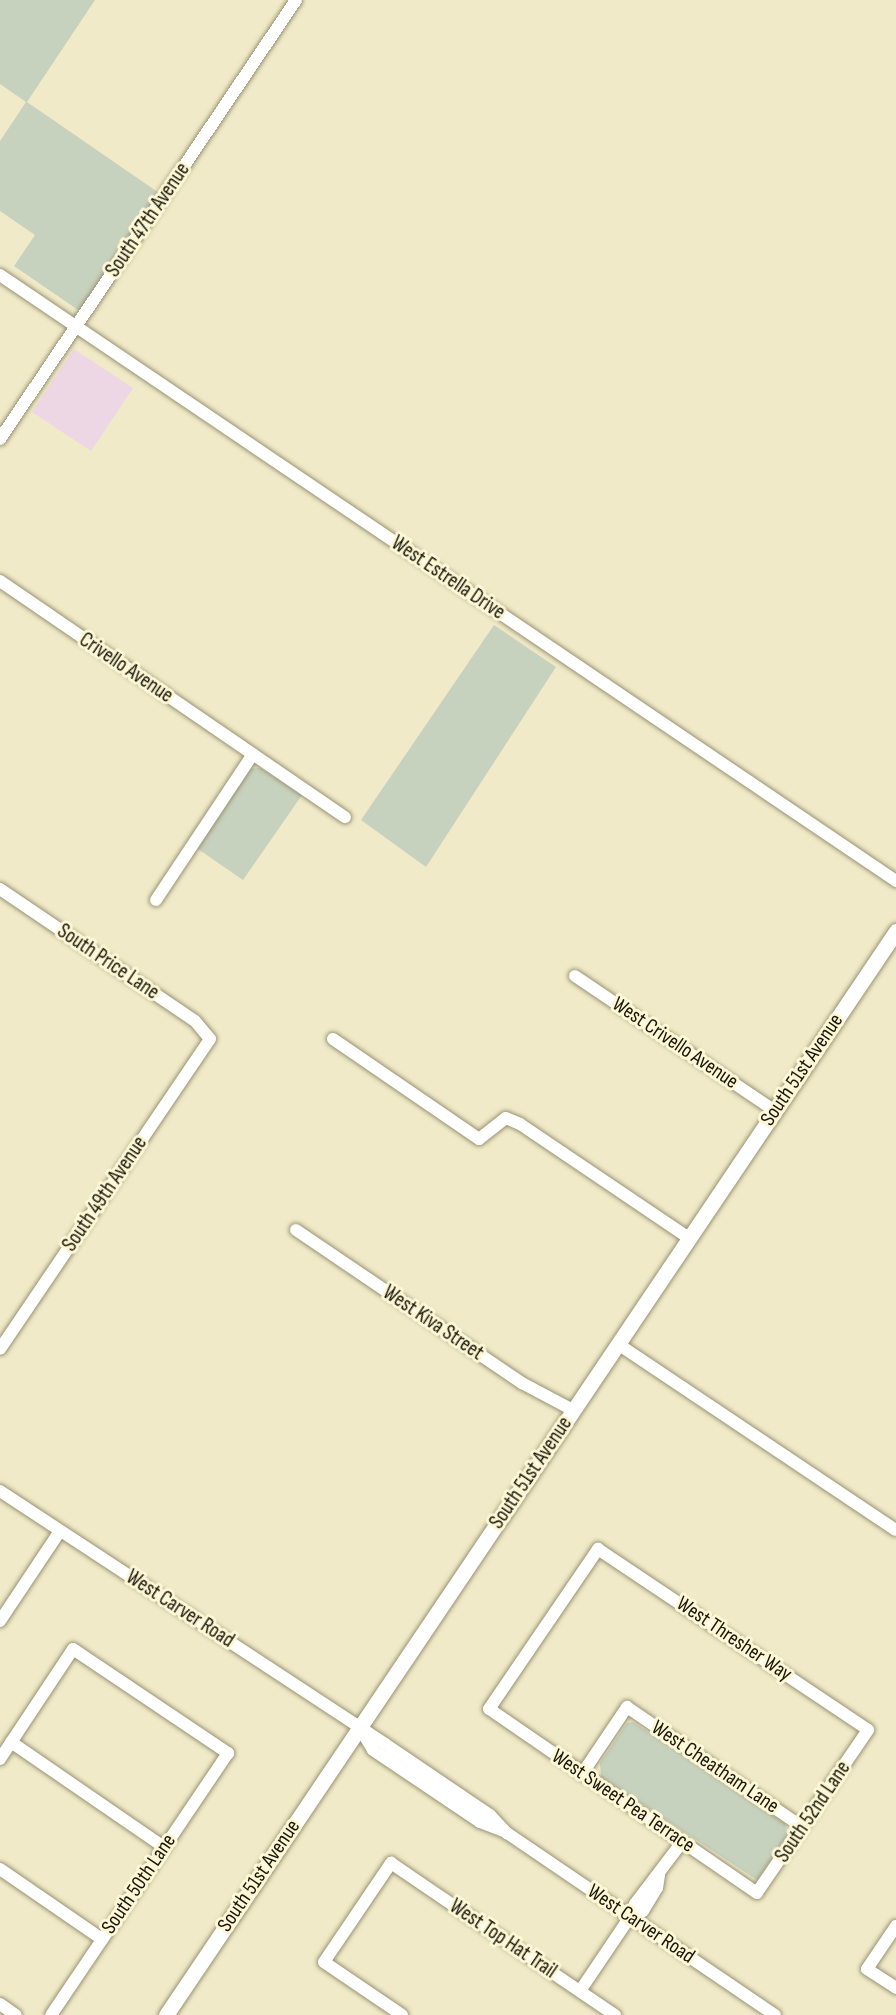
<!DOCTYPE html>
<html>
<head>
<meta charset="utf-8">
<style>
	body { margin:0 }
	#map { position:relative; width:896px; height:2015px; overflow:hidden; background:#f0eac8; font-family:"Sofia Sans Condensed",sans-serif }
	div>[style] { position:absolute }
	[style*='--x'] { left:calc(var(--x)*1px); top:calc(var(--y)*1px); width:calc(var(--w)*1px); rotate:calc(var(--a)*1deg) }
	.industrial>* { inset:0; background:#eed7e4 }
	.green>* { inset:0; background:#c7d2be }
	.roads { filter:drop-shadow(0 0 2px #999374) drop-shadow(0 0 2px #999374) }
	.minor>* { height:12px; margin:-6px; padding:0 6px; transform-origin:6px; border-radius:6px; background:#fff }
	.major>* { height:15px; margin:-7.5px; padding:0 7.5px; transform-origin:7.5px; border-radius:7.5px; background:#fff }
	span { translate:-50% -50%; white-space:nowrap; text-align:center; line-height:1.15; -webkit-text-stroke:6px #fdf7d5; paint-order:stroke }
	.street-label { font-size:21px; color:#18160a }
</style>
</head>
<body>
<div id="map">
	<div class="industrial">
		<div style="clip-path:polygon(74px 349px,133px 388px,91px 451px,32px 412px)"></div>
	</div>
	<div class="green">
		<div style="clip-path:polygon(0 0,95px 0,27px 102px,162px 195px,81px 312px,14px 266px,35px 235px,0 211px,0 141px,26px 102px,0 84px)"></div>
		<div style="clip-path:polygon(494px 625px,556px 667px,426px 867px,361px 820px)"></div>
		<div style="clip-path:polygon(260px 768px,302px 795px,243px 880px,195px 847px,246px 769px)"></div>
		<div style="clip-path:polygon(633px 1722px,785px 1824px,788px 1835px,757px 1880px,601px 1777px,600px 1763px,627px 1723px)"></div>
	</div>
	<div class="roads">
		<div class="minor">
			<div style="--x:0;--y:275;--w:1082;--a:34.07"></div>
			<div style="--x:0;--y:439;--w:529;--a:-56.01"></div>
			<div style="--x:0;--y:581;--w:418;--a:34.4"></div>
			<div style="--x:0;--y:889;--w:235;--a:34.1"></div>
			<div style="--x:195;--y:1021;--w:23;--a:50"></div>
			<div style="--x:210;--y:1039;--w:374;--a:124.1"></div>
			<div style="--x:156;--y:900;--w:175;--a:-56.4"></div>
			<div style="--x:575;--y:976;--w:241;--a:34"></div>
			<div style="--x:333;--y:1039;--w:177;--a:34.4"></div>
			<div style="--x:479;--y:1139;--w:34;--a:-38"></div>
			<div style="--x:506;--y:1118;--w:15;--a:23"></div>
			<div style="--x:520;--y:1124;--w:204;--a:34"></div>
			<div style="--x:296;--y:1230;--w:273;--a:34.1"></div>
			<div style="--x:522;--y:1383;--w:58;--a:27.9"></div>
			<div style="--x:618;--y:1344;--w:334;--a:33.8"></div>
			<div style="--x:0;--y:1491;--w:461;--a:33.3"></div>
			<div style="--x:385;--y:1744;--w:127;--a:34.1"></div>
			<div style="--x:490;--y:1815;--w:25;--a:47"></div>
			<div style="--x:507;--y:1833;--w:324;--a:34.2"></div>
			<div style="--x:598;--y:1549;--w:325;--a:33.8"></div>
			<div style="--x:868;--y:1730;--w:197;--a:124.3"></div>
			<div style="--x:757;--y:1893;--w:325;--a:-145.5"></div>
			<div style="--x:489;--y:1709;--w:194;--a:-55.7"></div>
			<div style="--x:0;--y:1621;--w:108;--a:-56.3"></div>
			<div style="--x:361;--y:1730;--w:23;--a:59"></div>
			<div style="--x:373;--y:1750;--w:129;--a:33.9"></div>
			<div style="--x:480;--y:1822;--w:25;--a:21"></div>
			<div style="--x:11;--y:1742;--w:186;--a:34.5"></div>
			<div style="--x:0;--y:1759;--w:132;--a:-56.4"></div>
			<div style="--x:73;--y:1649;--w:187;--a:33.9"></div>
			<div style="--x:228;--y:1753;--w:316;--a:124"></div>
			<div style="--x:582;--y:1774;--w:81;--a:-56.1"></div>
			<div style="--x:627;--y:1707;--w:212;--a:34.4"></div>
			<div style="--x:0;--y:1869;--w:124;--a:34.5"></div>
			<div style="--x:630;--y:1917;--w:14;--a:-25"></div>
			<div style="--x:643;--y:1911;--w:27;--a:-59"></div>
			<div style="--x:657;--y:1888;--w:13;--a:-81"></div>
			<div style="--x:896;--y:1926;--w:52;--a:124"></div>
			<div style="--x:867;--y:1969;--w:35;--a:33"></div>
			<div style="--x:580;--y:1991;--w:89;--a:-56"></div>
			<div style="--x:630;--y:1917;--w:14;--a:-69"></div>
			<div style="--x:635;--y:1904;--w:78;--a:-52.8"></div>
			<div style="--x:0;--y:2004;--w:19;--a:35"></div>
			<div style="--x:402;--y:2015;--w:94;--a:-145.8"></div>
			<div style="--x:324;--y:1962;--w:120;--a:-55.9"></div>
			<div style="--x:391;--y:1863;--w:271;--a:34.2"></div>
		</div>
		<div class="major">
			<div style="--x:166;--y:2015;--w:1307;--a:-56.04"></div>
		</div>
	</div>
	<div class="street-label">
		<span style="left:148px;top:220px;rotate:-56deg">South 47th Avenue</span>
		<span style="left:448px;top:578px;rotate:34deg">West Estrella Drive</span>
		<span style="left:126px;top:668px;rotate:34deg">Crivello Avenue</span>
		<span style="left:108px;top:962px;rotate:34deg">South Price Lane</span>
		<span style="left:675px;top:1043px;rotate:34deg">West Crivello Avenue</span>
		<span style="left:802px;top:1070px;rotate:-56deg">South 51st Avenue</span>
		<span style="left:105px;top:1194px;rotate:-56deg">South 49th Avenue</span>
		<span style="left:433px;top:1323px;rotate:34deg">West Kiva Street</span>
		<span style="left:531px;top:1473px;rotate:-56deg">South 51st Avenue</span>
		<span style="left:180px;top:1609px;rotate:33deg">West Carver Road</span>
		<span style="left:734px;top:1639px;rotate:34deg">West Thresher Way</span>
		<span style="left:715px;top:1767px;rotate:34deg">West Cheatham Lane</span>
		<span style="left:623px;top:1801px;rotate:34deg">West Sweet Pea Terrace</span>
		<span style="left:813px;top:1812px;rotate:-56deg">South 52nd Lane</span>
		<span style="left:259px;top:1876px;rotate:-56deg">South 51st Avenue</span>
		<span style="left:139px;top:1884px;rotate:-56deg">South 50th Lane</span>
		<span style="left:641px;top:1924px;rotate:34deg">West Carver Road</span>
		<span style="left:503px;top:1939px;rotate:34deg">West Top Hat Trail</span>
	</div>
</div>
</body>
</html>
